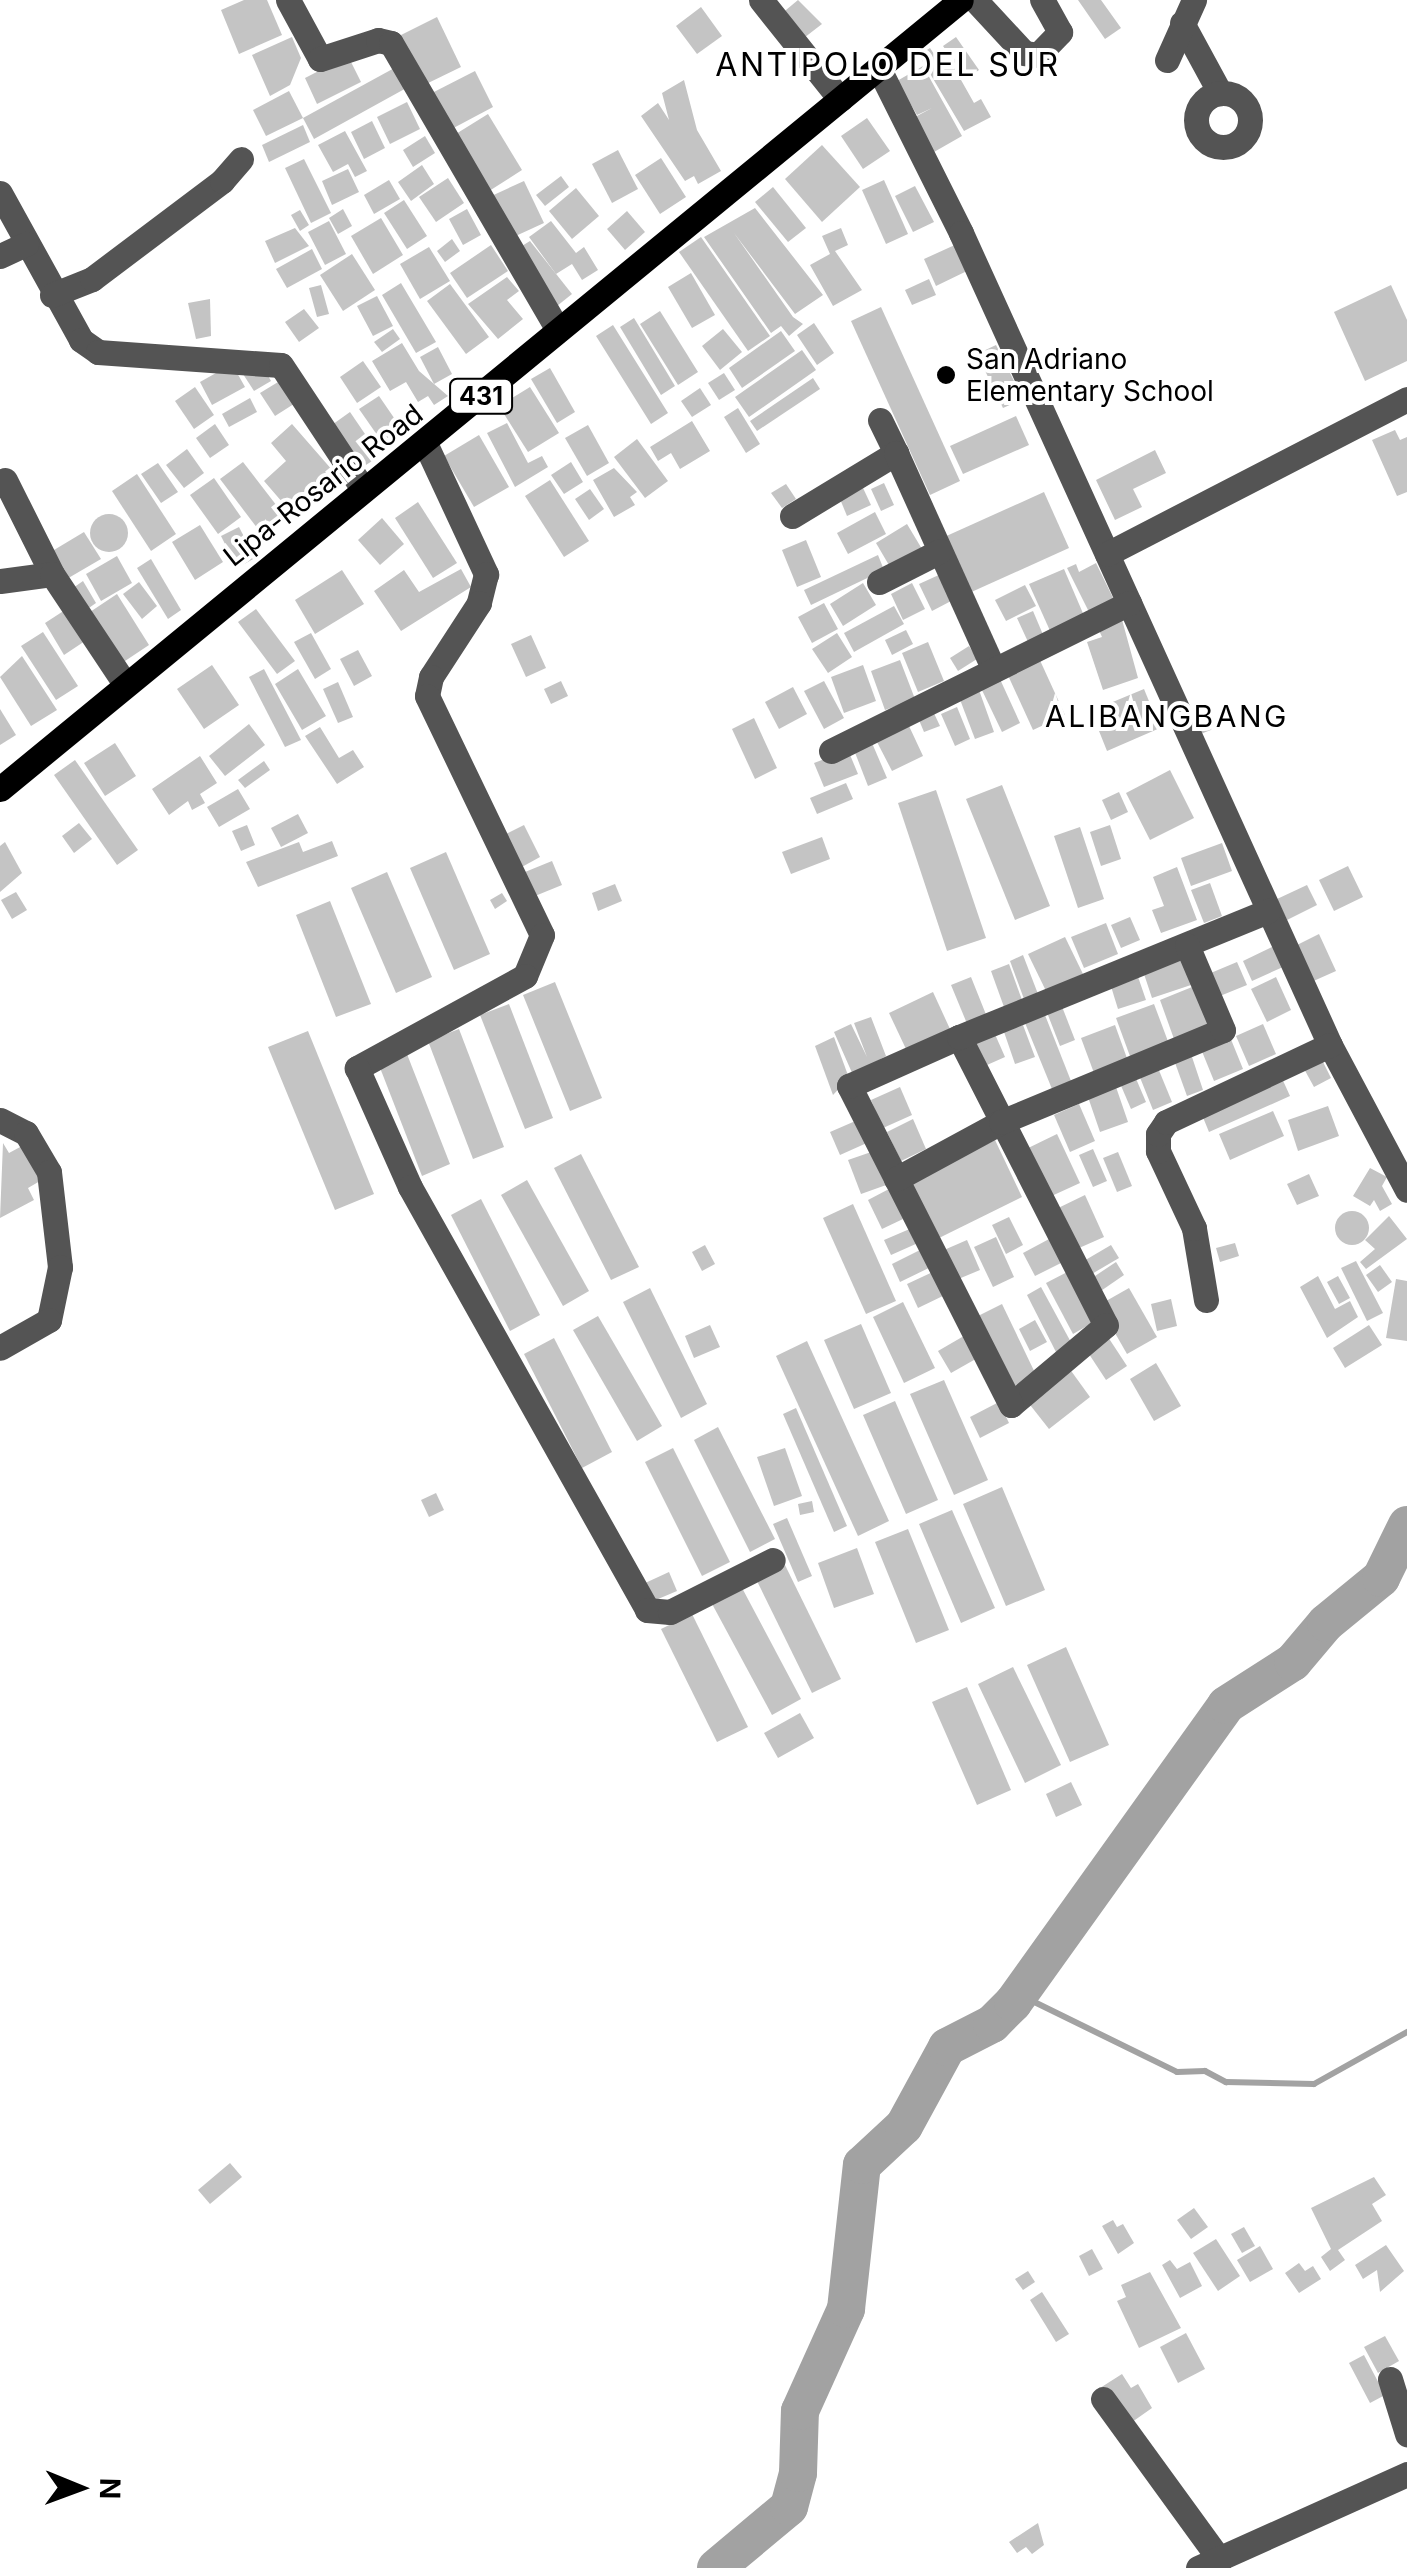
<!DOCTYPE html>
<html>
<head>
<meta charset="utf-8">
<style>
	body { margin:0 }
	#map { position:relative; width:1407px; height:2568px; overflow:hidden; background:#fff; font-family:Inter,sans-serif }
	div>[style] { position:absolute }
	[style*='--x'] { left:calc(var(--x)*1px); top:calc(var(--y)*1px); width:calc(var(--w)*1px); rotate:calc(var(--a)*1deg) }
	.stream>* { height:6px; margin:-3px; padding:0 3px; transform-origin:3px; border-radius:3px; background:#a2a2a2 }
	.river>* { height:38px; margin:-19px; padding:0 19px; transform-origin:19px; border-radius:19px; background:#a2a2a2 }
	.building>* { inset:0; background:#c4c4c4 }
	.round { border-radius:50% }
	.minor>* { height:25px; margin:-12.5px; padding:0 12.5px; transform-origin:12.5px; border-radius:12.5px; background:#545454 }
	.minor>.ring { margin:-12.5px; padding:0; box-sizing:content-box; background:none; border:25px solid #545454; border-radius:50% }
	.major>* { height:25px; margin:-12.5px; padding:0 12.5px; transform-origin:12.5px; border-radius:12.5px; background:#000 }
	.dots>* { width:28px; height:28px; translate:-50% -50%; box-sizing:border-box; border:5px solid #fff; border-radius:50% }
	span { translate:-50% -50%; white-space:nowrap; text-align:center; line-height:1.15; -webkit-text-stroke:8px #fff; paint-order:stroke }
	.shield-label span { padding:2px 8px; background:#fff; border:2px solid; border-radius:8px; -webkit-text-stroke-width:0 }
	.shield-label { font-size:25px; color:#000; font-weight:700 }
	.poi-label { font-size:28px; color:#000 }
	.left { translate:0 -50%; text-align:left }
	.street-label { font-size:28px; color:#000 }
	.neighbourhood-label { font-size:30px; color:#000; letter-spacing:2.5px }
	.quarter-label { font-size:32px; color:#000; letter-spacing:2.5px }
	.north { position:absolute; left:30px; top:2438px; width:100px; height:100px; -webkit-text-stroke:8px #fff; paint-order:stroke; rotate:91deg; font-size:28px; font-weight:700; line-height:40px; text-align:center; color:#000 }
	.north::after { content:''; display:block; margin:auto; width:35px; height:45px; background:#000; clip-path:polygon(50% 0,100% 100%,50% 72%,0 100%) }
</style>
</head>
<body>
<div id="map">
	<div class="stream">
		<div style="--x:1018;--y:1994;--w:177;--a:26.1"></div>
		<div style="--x:1177;--y:2072;--w:28;--a:-2"></div>
		<div style="--x:1205;--y:2071;--w:24;--a:28"></div>
		<div style="--x:1226;--y:2082;--w:88;--a:1.3"></div>
		<div style="--x:1314;--y:2084;--w:107;--a:-29.2"></div>
	</div>
	<div class="river">
		<div style="--x:716;--y:2568;--w:95;--a:-39.9"></div>
		<div style="--x:789;--y:2507;--w:35;--a:-75"></div>
		<div style="--x:798;--y:2473;--w:62;--a:-88.2"></div>
		<div style="--x:800;--y:2411;--w:112;--a:-65.7"></div>
		<div style="--x:846;--y:2309;--w:145;--a:-83.7"></div>
		<div style="--x:862;--y:2165;--w:57;--a:-42.9"></div>
		<div style="--x:904;--y:2126;--w:90;--a:-61.4"></div>
		<div style="--x:947;--y:2047;--w:51;--a:-27.1"></div>
		<div style="--x:992;--y:2024;--w:30;--a:-45"></div>
		<div style="--x:1013;--y:2003;--w:366;--a:-54.4"></div>
		<div style="--x:1226;--y:1705;--w:80;--a:-32.7"></div>
		<div style="--x:1293;--y:1662;--w:51;--a:-49.8"></div>
		<div style="--x:1326;--y:1623;--w:71;--a:-39.3"></div>
		<div style="--x:1381;--y:1578;--w:59;--a:-63.9"></div>
	</div>
	<div class="building">
		<div style="clip-path:polygon(267px 0,282px 35px,239px 54px,221px 10px,244px 0)"></div>
		<div style="clip-path:polygon(798px 0,822px 24px,800px 41px,780px 15px)"></div>
		<div style="clip-path:polygon(1078px 0,1101px 0,1121px 28px,1105px 39px)"></div>
		<div style="clip-path:polygon(701px 7px,722px 36px,697px 54px,676px 26px)"></div>
		<div style="clip-path:polygon(437px 17px,461px 67px,422px 86px,397px 37px)"></div>
		<div style="clip-path:polygon(292px 37px,301px 58px,290px 85px,270px 96px,252px 55px)"></div>
		<div style="clip-path:polygon(956px 37px,979px 70px,966px 79px,943px 46px)"></div>
		<div style="clip-path:polygon(930px 48px,944px 69px,952px 64px,974px 103px,981px 99px,991px 117px,964px 131px,919px 55px)"></div>
		<div style="clip-path:polygon(348px 56px,361px 82px,317px 104px,305px 78px)"></div>
		<div style="clip-path:polygon(398px 66px,410px 86px,314px 139px,303px 118px)"></div>
		<div style="clip-path:polygon(923px 66px,962px 136px,934px 152px,915px 117px,932px 108px,917px 115px,897px 81px)"></div>
		<div style="clip-path:polygon(475px 71px,493px 107px,446px 132px,428px 95px)"></div>
		<div style="clip-path:polygon(684px 80px,697px 130px,721px 171px,698px 184px,694px 176px,685px 181px,641px 116px,658px 103px,669px 120px,662px 93px)"></div>
		<div style="clip-path:polygon(289px 91px,303px 118px,266px 136px,253px 110px)"></div>
		<div style="clip-path:polygon(407px 102px,420px 129px,390px 144px,377px 117px)"></div>
		<div style="clip-path:polygon(488px 114px,522px 170px,486px 193px,451px 137px)"></div>
		<div style="clip-path:polygon(867px 118px,890px 151px,863px 169px,841px 136px)"></div>
		<div style="clip-path:polygon(372px 121px,385px 148px,364px 159px,351px 132px)"></div>
		<div style="clip-path:polygon(303px 125px,310px 142px,269px 162px,262px 145px)"></div>
		<div style="clip-path:polygon(345px 131px,367px 171px,355px 177px,348px 164px,333px 172px,318px 145px)"></div>
		<div style="clip-path:polygon(425px 136px,435px 153px,413px 167px,403px 150px)"></div>
		<div style="clip-path:polygon(822px 145px,860px 187px,822px 222px,785px 179px)"></div>
		<div style="clip-path:polygon(618px 150px,638px 189px,612px 203px,592px 164px)"></div>
		<div style="clip-path:polygon(661px 158px,686px 197px,660px 214px,635px 175px)"></div>
		<div style="clip-path:polygon(304px 159px,331px 213px,311px 223px,285px 168px)"></div>
		<div style="clip-path:polygon(422px 165px,434px 184px,411px 201px,398px 182px)"></div>
		<div style="clip-path:polygon(348px 169px,359px 192px,332px 205px,322px 181px)"></div>
		<div style="clip-path:polygon(561px 176px,569px 187px,545px 206px,536px 195px)"></div>
		<div style="clip-path:polygon(448px 178px,464px 203px,436px 222px,419px 197px)"></div>
		<div style="clip-path:polygon(389px 180px,400px 199px,374px 214px,364px 195px)"></div>
		<div style="clip-path:polygon(884px 180px,908px 234px,886px 244px,862px 190px)"></div>
		<div style="clip-path:polygon(524px 181px,544px 223px,507px 240px,487px 198px)"></div>
		<div style="clip-path:polygon(915px 186px,934px 222px,913px 232px,895px 196px)"></div>
		<div style="clip-path:polygon(773px 187px,806px 228px,788px 242px,755px 202px)"></div>
		<div style="clip-path:polygon(576px 188px,599px 216px,572px 239px,549px 211px)"></div>
		<div style="clip-path:polygon(404px 200px,427px 236px,407px 249px,384px 213px)"></div>
		<div style="clip-path:polygon(755px 208px,823px 295px,795px 314px,734px 233px,793px 317px,803px 324px,789px 336px,781px 326px,771px 333px,704px 237px)"></div>
		<div style="clip-path:polygon(343px 209px,352px 226px,338px 234px,329px 218px)"></div>
		<div style="clip-path:polygon(467px 209px,481px 235px,463px 245px,449px 219px)"></div>
		<div style="clip-path:polygon(300px 210px,309px 225px,300px 231px,291px 215px)"></div>
		<div style="clip-path:polygon(627px 211px,645px 232px,625px 250px,607px 229px)"></div>
		<div style="clip-path:polygon(381px 218px,403px 255px,373px 274px,351px 236px)"></div>
		<div style="clip-path:polygon(329px 221px,346px 254px,325px 265px,308px 232px)"></div>
		<div style="clip-path:polygon(551px 221px,576px 253px,584px 247px,598px 270px,582px 280px,572px 264px,556px 274px,529px 237px)"></div>
		<div style="clip-path:polygon(295px 228px,309px 246px,275px 263px,265px 241px)"></div>
		<div style="clip-path:polygon(841px 228px,848px 245px,835px 251px,862px 290px,833px 306px,810px 265px,830px 254px,822px 236px)"></div>
		<div style="clip-path:polygon(701px 237px,770px 336px,748px 351px,679px 252px)"></div>
		<div style="clip-path:polygon(452px 239px,460px 251px,445px 262px,437px 251px)"></div>
		<div style="clip-path:polygon(530px 241px,572px 294px,552px 310px,517px 249px)"></div>
		<div style="clip-path:polygon(957px 244px,969px 270px,936px 286px,924px 259px)"></div>
		<div style="clip-path:polygon(491px 245px,508px 271px,467px 298px,450px 273px)"></div>
		<div style="clip-path:polygon(429px 247px,450px 281px,420px 299px,400px 264px)"></div>
		<div style="clip-path:polygon(312px 249px,322px 269px,287px 288px,276px 269px)"></div>
		<div style="clip-path:polygon(352px 254px,375px 290px,343px 311px,320px 275px)"></div>
		<div style="clip-path:polygon(691px 273px,715px 315px,692px 328px,668px 287px)"></div>
		<div style="clip-path:polygon(507px 277px,519px 291px,507px 300px,523px 319px,498px 339px,468px 304px)"></div>
		<div style="clip-path:polygon(929px 279px,936px 295px,912px 305px,905px 290px)"></div>
		<div style="clip-path:polygon(401px 283px,436px 342px,416px 353px,382px 295px)"></div>
		<div style="clip-path:polygon(450px 284px,489px 337px,466px 354px,427px 301px)"></div>
		<div style="clip-path:polygon(321px 285px,329px 314px,317px 317px,309px 288px)"></div>
		<div style="clip-path:polygon(1391px 285px,1407px 320px,1407px 361px,1365px 381px,1334px 312px)"></div>
		<div style="clip-path:polygon(377px 296px,393px 326px,373px 336px,357px 306px)"></div>
		<div style="clip-path:polygon(210px 299px,211px 336px,196px 339px,188px 303px)"></div>
		<div style="clip-path:polygon(881px 307px,960px 481px,930px 495px,851px 321px)"></div>
		<div style="clip-path:polygon(304px 309px,319px 328px,299px 342px,285px 322px)"></div>
		<div style="clip-path:polygon(660px 311px,698px 372px,678px 385px,640px 324px)"></div>
		<div style="clip-path:polygon(634px 318px,675px 386px,661px 395px,620px 327px)"></div>
		<div style="clip-path:polygon(814px 323px,834px 353px,817px 365px,797px 335px)"></div>
		<div style="clip-path:polygon(613px 325px,668px 413px,651px 424px,596px 336px)"></div>
		<div style="clip-path:polygon(393px 329px,400px 339px,382px 352px,374px 342px)"></div>
		<div style="clip-path:polygon(723px 329px,742px 352px,720px 370px,702px 346px)"></div>
		<div style="clip-path:polygon(781px 331px,795px 351px,742px 388px,729px 368px)"></div>
		<div style="clip-path:polygon(402px 343px,419px 371px,448px 396px,434px 405px,428px 396px,418px 402px,406px 382px,390px 391px,372px 361px)"></div>
		<div style="clip-path:polygon(996px 345px,1023px 399px,1003px 408px,977px 354px)"></div>
		<div style="clip-path:polygon(438px 347px,452px 374px,434px 384px,420px 357px)"></div>
		<div style="clip-path:polygon(802px 350px,816px 370px,749px 417px,735px 397px)"></div>
		<div style="clip-path:polygon(363px 361px,381px 387px,357px 403px,340px 377px)"></div>
		<div style="clip-path:polygon(261px 363px,271px 381px,254px 391px,243px 374px)"></div>
		<div style="clip-path:polygon(232px 364px,245px 387px,212px 405px,200px 382px)"></div>
		<div style="clip-path:polygon(550px 368px,575px 412px,557px 423px,531px 379px)"></div>
		<div style="clip-path:polygon(724px 373px,735px 390px,719px 400px,708px 383px)"></div>
		<div style="clip-path:polygon(813px 378px,820px 389px,757px 431px,750px 421px)"></div>
		<div style="clip-path:polygon(283px 379px,297px 402px,275px 416px,260px 393px)"></div>
		<div style="clip-path:polygon(195px 387px,214px 415px,194px 429px,175px 401px)"></div>
		<div style="clip-path:polygon(530px 387px,559px 433px,528px 452px,499px 406px)"></div>
		<div style="clip-path:polygon(700px 388px,711px 405px,692px 417px,681px 401px)"></div>
		<div style="clip-path:polygon(379px 396px,401px 428px,382px 442px,359px 409px)"></div>
		<div style="clip-path:polygon(250px 398px,257px 412px,229px 427px,222px 414px)"></div>
		<div style="clip-path:polygon(738px 408px,760px 444px,746px 453px,724px 417px)"></div>
		<div style="clip-path:polygon(350px 412px,380px 456px,358px 470px,329px 427px)"></div>
		<div style="clip-path:polygon(1016px 416px,1029px 445px,963px 474px,950px 446px)"></div>
		<div style="clip-path:polygon(692px 421px,710px 451px,680px 469px,671px 453px,658px 461px,650px 447px)"></div>
		<div style="clip-path:polygon(507px 423px,528px 463px,542px 456px,548px 467px,515px 487px,487px 433px)"></div>
		<div style="clip-path:polygon(215px 424px,229px 445px,210px 458px,196px 438px)"></div>
		<div style="clip-path:polygon(292px 424px,333px 471px,289px 510px,264px 481px,286px 461px,271px 443px)"></div>
		<div style="clip-path:polygon(588px 425px,609px 463px,587px 476px,565px 438px)"></div>
		<div style="clip-path:polygon(1395px 430px,1400px 440px,1407px 437px,1407px 492px,1397px 496px,1372px 440px)"></div>
		<div style="clip-path:polygon(479px 435px,509px 487px,474px 507px,444px 456px)"></div>
		<div style="clip-path:polygon(637px 439px,668px 481px,645px 498px,614px 457px)"></div>
		<div style="clip-path:polygon(187px 449px,204px 473px,184px 488px,166px 465px)"></div>
		<div style="clip-path:polygon(1155px 450px,1166px 473px,1133px 489px,1142px 507px,1115px 520px,1096px 480px)"></div>
		<div style="clip-path:polygon(243px 462px,287px 519px,264px 537px,220px 479px)"></div>
		<div style="clip-path:polygon(571px 462px,583px 482px,564px 494px,551px 475px)"></div>
		<div style="clip-path:polygon(158px 463px,178px 492px,161px 503px,141px 474px)"></div>
		<div style="clip-path:polygon(614px 468px,637px 492px,630px 497px,635px 505px,614px 517px,593px 480px)"></div>
		<div style="clip-path:polygon(137px 474px,176px 534px,151px 551px,112px 491px)"></div>
		<div style="clip-path:polygon(214px 478px,241px 517px,218px 534px,190px 495px)"></div>
		<div style="clip-path:polygon(550px 480px,589px 541px,564px 557px,525px 496px)"></div>
		<div style="clip-path:polygon(884px 483px,894px 505px,881px 511px,871px 489px)"></div>
		<div style="clip-path:polygon(786px 484px,796px 499px,782px 508px,771px 493px)"></div>
		<div style="clip-path:polygon(863px 488px,871px 505px,847px 516px,840px 499px)"></div>
		<div style="clip-path:polygon(590px 489px,604px 509px,589px 520px,575px 499px)"></div>
		<div style="clip-path:polygon(1044px 492px,1069px 548px,967px 594px,942px 538px)"></div>
		<div style="clip-path:polygon(418px 502px,457px 563px,433px 578px,395px 518px)"></div>
		<div style="clip-path:polygon(875px 512px,886px 534px,848px 554px,837px 533px)"></div>
		<div class="round" style="left:90px;top:514px;width:38px;height:38px"></div>
		<div style="clip-path:polygon(382px 518px,404px 544px,380px 565px,358px 540px)"></div>
		<div style="clip-path:polygon(907px 524px,925px 554px,893px 572px,876px 543px)"></div>
		<div style="clip-path:polygon(200px 525px,223px 562px,195px 580px,172px 542px)"></div>
		<div style="clip-path:polygon(239px 527px,255px 558px,237px 568px,221px 536px)"></div>
		<div style="clip-path:polygon(84px 532px,101px 559px,65px 580px,49px 553px)"></div>
		<div style="clip-path:polygon(806px 540px,821px 577px,797px 587px,782px 550px)"></div>
		<div style="clip-path:polygon(878px 555px,884px 570px,811px 605px,804px 590px)"></div>
		<div style="clip-path:polygon(117px 556px,132px 583px,101px 601px,86px 574px)"></div>
		<div style="clip-path:polygon(151px 559px,181px 610px,168px 619px,137px 568px)"></div>
		<div style="clip-path:polygon(1096px 563px,1115px 602px,1090px 614px,1067px 568px,1076px 564px,1079px 572px)"></div>
		<div style="clip-path:polygon(461px 569px,471px 587px,401px 631px,374px 591px,404px 570px,419px 592px)"></div>
		<div style="clip-path:polygon(1064px 569px,1085px 618px,1051px 633px,1029px 584px)"></div>
		<div style="clip-path:polygon(342px 570px,364px 604px,315px 634px,295px 600px)"></div>
		<div style="clip-path:polygon(941px 574px,953px 600px,932px 611px,919px 584px)"></div>
		<div style="clip-path:polygon(83px 581px,96px 603px,86px 610px,73px 588px)"></div>
		<div style="clip-path:polygon(139px 582px,157px 606px,142px 619px,123px 594px)"></div>
		<div style="clip-path:polygon(863px 583px,876px 605px,843px 626px,830px 604px)"></div>
		<div style="clip-path:polygon(912px 583px,925px 609px,903px 620px,891px 594px)"></div>
		<div style="clip-path:polygon(1025px 585px,1036px 606px,1006px 621px,995px 600px)"></div>
		<div style="clip-path:polygon(117px 594px,149px 645px,119px 665px,87px 614px)"></div>
		<div style="clip-path:polygon(824px 603px,838px 629px,812px 643px,798px 617px)"></div>
		<div style="clip-path:polygon(894px 606px,904px 624px,854px 652px,844px 633px)"></div>
		<div style="clip-path:polygon(256px 609px,295px 661px,277px 674px,238px 622px)"></div>
		<div style="clip-path:polygon(65px 610px,85px 641px,64px 655px,45px 623px)"></div>
		<div style="clip-path:polygon(1033px 611px,1044px 637px,1029px 644px,1017px 618px)"></div>
		<div style="clip-path:polygon(1121px 616px,1138px 678px,1103px 690px,1087px 642px,1102px 637px,1097px 626px)"></div>
		<div style="clip-path:polygon(906px 630px,913px 644px,892px 655px,885px 640px)"></div>
		<div style="clip-path:polygon(43px 632px,78px 686px,56px 700px,21px 646px)"></div>
		<div style="clip-path:polygon(311px 633px,331px 669px,315px 679px,294px 642px)"></div>
		<div style="clip-path:polygon(837px 633px,852px 657px,828px 673px,812px 649px)"></div>
		<div style="clip-path:polygon(531px 635px,546px 668px,526px 677px,511px 644px)"></div>
		<div style="clip-path:polygon(928px 642px,944px 681px,918px 692px,902px 653px)"></div>
		<div style="clip-path:polygon(969px 646px,977px 659px,958px 671px,950px 658px)"></div>
		<div style="clip-path:polygon(358px 650px,372px 676px,354px 686px,340px 659px)"></div>
		<div style="clip-path:polygon(22px 656px,57px 710px,31px 726px,0 677px)"></div>
		<div style="clip-path:polygon(1038px 656px,1065px 715px,1033px 730px,1006px 671px)"></div>
		<div style="clip-path:polygon(900px 660px,915px 699px,885px 710px,871px 671px)"></div>
		<div style="clip-path:polygon(212px 665px,239px 705px,204px 729px,177px 689px)"></div>
		<div style="clip-path:polygon(863px 665px,876px 701px,844px 713px,831px 677px)"></div>
		<div style="clip-path:polygon(264px 669px,301px 740px,285px 747px,249px 677px)"></div>
		<div style="clip-path:polygon(298px 669px,326px 716px,302px 730px,275px 684px)"></div>
		<div style="clip-path:polygon(999px 677px,1020px 723px,1002px 732px,980px 686px)"></div>
		<div style="clip-path:polygon(561px 681px,568px 696px,551px 704px,544px 689px)"></div>
		<div style="clip-path:polygon(824px 681px,844px 718px,824px 729px,804px 691px)"></div>
		<div style="clip-path:polygon(338px 682px,353px 717px,338px 723px,323px 689px)"></div>
		<div style="clip-path:polygon(793px 687px,807px 714px,779px 729px,765px 702px)"></div>
		<div style="clip-path:polygon(1144px 689px,1160px 728px,1107px 751px,1091px 711px)"></div>
		<div style="clip-path:polygon(979px 690px,994px 732px,975px 739px,959px 697px)"></div>
		<div style="clip-path:polygon(931px 707px,940px 726px,924px 732px,916px 713px)"></div>
		<div style="clip-path:polygon(957px 707px,970px 739px,955px 746px,941px 714px)"></div>
		<div style="clip-path:polygon(0 709px,16px 735px,0 745px)"></div>
		<div style="clip-path:polygon(1210px 713px,1216px 728px,1198px 735px,1192px 721px)"></div>
		<div style="clip-path:polygon(754px 718px,777px 768px,755px 779px,732px 729px)"></div>
		<div style="clip-path:polygon(249px 724px,265px 745px,225px 776px,209px 756px)"></div>
		<div style="clip-path:polygon(909px 726px,923px 756px,892px 771px,877px 742px)"></div>
		<div style="clip-path:polygon(320px 727px,339px 758px,353px 750px,364px 767px,337px 784px,305px 736px)"></div>
		<div style="clip-path:polygon(115px 743px,136px 776px,105px 796px,84px 763px)"></div>
		<div style="clip-path:polygon(872px 743px,887px 778px,868px 786px,854px 750px)"></div>
		<div style="clip-path:polygon(848px 750px,858px 774px,824px 787px,814px 763px)"></div>
		<div style="clip-path:polygon(200px 756px,217px 783px,200px 794px,205px 803px,192px 810px,188px 801px,169px 815px,152px 789px)"></div>
		<div style="clip-path:polygon(75px 760px,138px 850px,117px 865px,54px 775px)"></div>
		<div style="clip-path:polygon(264px 761px,270px 770px,245px 788px,238px 780px)"></div>
		<div style="clip-path:polygon(1170px 770px,1194px 818px,1150px 840px,1126px 793px)"></div>
		<div style="clip-path:polygon(846px 783px,853px 799px,817px 814px,810px 798px)"></div>
		<div style="clip-path:polygon(1002px 785px,1050px 906px,1015px 920px,966px 799px)"></div>
		<div style="clip-path:polygon(238px 789px,250px 809px,219px 827px,207px 807px)"></div>
		<div style="clip-path:polygon(936px 790px,986px 938px,947px 951px,898px 803px)"></div>
		<div style="clip-path:polygon(1119px 792px,1128px 812px,1111px 820px,1102px 800px)"></div>
		<div style="clip-path:polygon(298px 814px,308px 833px,281px 847px,271px 828px)"></div>
		<div style="clip-path:polygon(79px 823px,92px 839px,74px 853px,62px 836px)"></div>
		<div style="clip-path:polygon(247px 825px,255px 845px,241px 851px,232px 831px)"></div>
		<div style="clip-path:polygon(524px 825px,540px 857px,520px 868px,504px 835px)"></div>
		<div style="clip-path:polygon(1110px 825px,1121px 859px,1101px 866px,1090px 832px)"></div>
		<div style="clip-path:polygon(1080px 827px,1104px 899px,1078px 908px,1054px 836px)"></div>
		<div style="clip-path:polygon(822px 837px,830px 859px,791px 874px,782px 852px)"></div>
		<div style="clip-path:polygon(332px 841px,338px 856px,258px 887px,246px 862px,299px 842px,303px 852px)"></div>
		<div style="clip-path:polygon(5px 842px,22px 873px,0 892px,0 846px)"></div>
		<div style="clip-path:polygon(1222px 843px,1232px 871px,1191px 886px,1181px 858px)"></div>
		<div style="clip-path:polygon(446px 852px,490px 954px,454px 970px,410px 868px)"></div>
		<div style="clip-path:polygon(552px 861px,562px 885px,535px 896px,525px 872px)"></div>
		<div style="clip-path:polygon(1348px 866px,1363px 897px,1334px 911px,1319px 880px)"></div>
		<div style="clip-path:polygon(1177px 867px,1197px 920px,1161px 933px,1152px 910px,1164px 906px,1153px 877px)"></div>
		<div style="clip-path:polygon(387px 872px,432px 977px,396px 993px,351px 888px)"></div>
		<div style="clip-path:polygon(1210px 883px,1222px 916px,1204px 923px,1191px 890px)"></div>
		<div style="clip-path:polygon(615px 884px,622px 901px,598px 911px,592px 893px)"></div>
		<div style="clip-path:polygon(1307px 885px,1317px 905px,1287px 920px,1277px 899px)"></div>
		<div style="clip-path:polygon(16px 892px,27px 910px,12px 919px,1px 900px)"></div>
		<div style="clip-path:polygon(502px 893px,507px 901px,495px 909px,490px 900px)"></div>
		<div style="clip-path:polygon(330px 901px,371px 1004px,336px 1017px,296px 915px)"></div>
		<div style="clip-path:polygon(1130px 917px,1140px 940px,1121px 948px,1111px 925px)"></div>
		<div style="clip-path:polygon(1106px 923px,1118px 954px,1084px 968px,1071px 937px)"></div>
		<div style="clip-path:polygon(1319px 934px,1336px 971px,1309px 983px,1293px 947px)"></div>
		<div style="clip-path:polygon(1065px 937px,1083px 974px,1046px 991px,1028px 954px)"></div>
		<div style="clip-path:polygon(1274px 946px,1283px 967px,1252px 981px,1243px 961px)"></div>
		<div style="clip-path:polygon(1184px 954px,1194px 984px,1152px 998px,1142px 968px)"></div>
		<div style="clip-path:polygon(1023px 955px,1038px 994px,1024px 999px,1010px 961px)"></div>
		<div style="clip-path:polygon(1237px 962px,1247px 985px,1215px 998px,1206px 975px)"></div>
		<div style="clip-path:polygon(1009px 964px,1022px 1000px,1004px 1007px,991px 971px)"></div>
		<div style="clip-path:polygon(1136px 971px,1146px 1000px,1118px 1009px,1109px 980px)"></div>
		<div style="clip-path:polygon(971px 977px,987px 1017px,968px 1026px,951px 985px)"></div>
		<div style="clip-path:polygon(1276px 977px,1291px 1010px,1267px 1022px,1251px 989px)"></div>
		<div style="clip-path:polygon(555px 982px,602px 1098px,570px 1111px,523px 995px)"></div>
		<div style="clip-path:polygon(1197px 985px,1212px 1024px,1174px 1039px,1160px 1000px)"></div>
		<div style="clip-path:polygon(933px 992px,950px 1029px,906px 1049px,889px 1013px)"></div>
		<div style="clip-path:polygon(509px 1004px,553px 1118px,525px 1129px,480px 1015px)"></div>
		<div style="clip-path:polygon(1061px 1004px,1075px 1040px,1060px 1046px,1046px 1010px)"></div>
		<div style="clip-path:polygon(1154px 1004px,1169px 1044px,1131px 1059px,1116px 1018px)"></div>
		<div style="clip-path:polygon(1043px 1010px,1071px 1081px,1052px 1089px,1023px 1018px)"></div>
		<div style="clip-path:polygon(871px 1017px,886px 1056px,853px 1075px,834px 1032px,851px 1024px,867px 1057px,854px 1023px)"></div>
		<div style="clip-path:polygon(1263px 1024px,1276px 1054px,1249px 1066px,1236px 1036px)"></div>
		<div style="clip-path:polygon(1023px 1025px,1035px 1057px,1015px 1064px,1004px 1032px)"></div>
		<div style="clip-path:polygon(1115px 1025px,1128px 1061px,1094px 1073px,1081px 1038px)"></div>
		<div style="clip-path:polygon(459px 1029px,504px 1147px,473px 1159px,428px 1041px)"></div>
		<div style="clip-path:polygon(308px 1031px,374px 1194px,335px 1210px,268px 1047px)"></div>
		<div style="clip-path:polygon(994px 1032px,1005px 1057px,978px 1069px,967px 1044px)"></div>
		<div style="clip-path:polygon(834px 1037px,849px 1078px,833px 1095px,815px 1046px)"></div>
		<div style="clip-path:polygon(1230px 1037px,1243px 1069px,1214px 1081px,1201px 1049px)"></div>
		<div style="clip-path:polygon(405px 1049px,450px 1164px,422px 1176px,377px 1060px)"></div>
		<div style="clip-path:polygon(1191px 1054px,1203px 1090px,1187px 1096px,1174px 1060px)"></div>
		<div style="clip-path:polygon(1321px 1058px,1331px 1078px,1314px 1087px,1303px 1067px)"></div>
		<div style="clip-path:polygon(1158px 1068px,1172px 1102px,1153px 1110px,1139px 1075px)"></div>
		<div style="clip-path:polygon(1134px 1074px,1146px 1102px,1131px 1109px,1119px 1081px)"></div>
		<div style="clip-path:polygon(1280px 1074px,1290px 1096px,1209px 1132px,1200px 1110px)"></div>
		<div style="clip-path:polygon(900px 1087px,912px 1115px,883px 1128px,871px 1100px)"></div>
		<div style="clip-path:polygon(1116px 1087px,1128px 1122px,1100px 1132px,1088px 1097px)"></div>
		<div style="clip-path:polygon(1079px 1104px,1095px 1141px,1070px 1152px,1054px 1115px)"></div>
		<div style="clip-path:polygon(1328px 1106px,1339px 1136px,1298px 1151px,1288px 1120px)"></div>
		<div style="clip-path:polygon(1273px 1111px,1284px 1136px,1230px 1160px,1219px 1134px)"></div>
		<div style="clip-path:polygon(860px 1119px,869px 1142px,840px 1155px,830px 1132px)"></div>
		<div style="clip-path:polygon(913px 1119px,926px 1149px,901px 1161px,887px 1132px)"></div>
		<div style="clip-path:polygon(1057px 1134px,1080px 1183px,1045px 1199px,1022px 1151px)"></div>
		<div style="clip-path:polygon(995px 1140px,1022px 1197px,937px 1239px,910px 1183px)"></div>
		<div style="clip-path:polygon(3px 1143px,9px 1153px,22px 1146px,40px 1181px,28px 1188px,34px 1200px,0 1218px)"></div>
		<div style="clip-path:polygon(1093px 1149px,1107px 1181px,1093px 1187px,1079px 1155px)"></div>
		<div style="clip-path:polygon(877px 1150px,889px 1184px,861px 1194px,848px 1160px)"></div>
		<div style="clip-path:polygon(1118px 1152px,1132px 1186px,1117px 1192px,1103px 1158px)"></div>
		<div style="clip-path:polygon(581px 1154px,639px 1267px,611px 1280px,554px 1168px)"></div>
		<div style="clip-path:polygon(1370px 1168px,1387px 1177px,1382px 1186px,1392px 1204px,1380px 1211px,1374px 1200px,1370px 1206px,1353px 1196px)"></div>
		<div style="clip-path:polygon(1309px 1174px,1319px 1196px,1297px 1205px,1287px 1184px)"></div>
		<div style="clip-path:polygon(527px 1180px,589px 1291px,563px 1306px,501px 1195px)"></div>
		<div style="clip-path:polygon(889px 1189px,903px 1219px,882px 1229px,868px 1200px)"></div>
		<div style="clip-path:polygon(1085px 1195px,1104px 1237px,1070px 1252px,1052px 1211px)"></div>
		<div style="clip-path:polygon(481px 1199px,540px 1315px,510px 1331px,451px 1215px)"></div>
		<div style="clip-path:polygon(853px 1204px,896px 1301px,866px 1314px,823px 1218px)"></div>
		<div class="round" style="left:1335px;top:1211px;width:34px;height:34px"></div>
		<div style="clip-path:polygon(1389px 1216px,1407px 1239px,1366px 1269px,1360px 1262px,1375px 1249px,1365px 1240px)"></div>
		<div style="clip-path:polygon(1009px 1217px,1023px 1245px,1006px 1254px,992px 1225px)"></div>
		<div style="clip-path:polygon(912px 1228px,918px 1243px,891px 1255px,884px 1240px)"></div>
		<div style="clip-path:polygon(996px 1237px,1014px 1277px,993px 1287px,974px 1247px)"></div>
		<div style="clip-path:polygon(1051px 1238px,1063px 1262px,1035px 1276px,1023px 1253px)"></div>
		<div style="clip-path:polygon(967px 1240px,980px 1270px,956px 1280px,944px 1250px)"></div>
		<div style="clip-path:polygon(1235px 1243px,1239px 1256px,1220px 1262px,1216px 1248px)"></div>
		<div style="clip-path:polygon(705px 1245px,715px 1264px,702px 1271px,692px 1252px)"></div>
		<div style="clip-path:polygon(1111px 1245px,1119px 1258px,1085px 1278px,1077px 1265px)"></div>
		<div style="clip-path:polygon(926px 1247px,935px 1265px,900px 1282px,892px 1264px)"></div>
		<div style="clip-path:polygon(1356px 1261px,1383px 1313px,1367px 1321px,1341px 1268px)"></div>
		<div style="clip-path:polygon(1116px 1262px,1124px 1275px,1095px 1295px,1086px 1282px)"></div>
		<div style="clip-path:polygon(1380px 1265px,1392px 1282px,1378px 1292px,1366px 1275px)"></div>
		<div style="clip-path:polygon(1073px 1269px,1099px 1319px,1073px 1334px,1046px 1283px)"></div>
		<div style="clip-path:polygon(937px 1270px,947px 1294px,918px 1308px,907px 1284px)"></div>
		<div style="clip-path:polygon(1318px 1276px,1335px 1309px,1350px 1301px,1358px 1317px,1327px 1338px,1300px 1287px)"></div>
		<div style="clip-path:polygon(1338px 1276px,1350px 1298px,1339px 1304px,1327px 1282px)"></div>
		<div style="clip-path:polygon(1396px 1279px,1407px 1281px,1407px 1341px,1386px 1338px)"></div>
		<div style="clip-path:polygon(1041px 1287px,1073px 1346px,1057px 1354px,1027px 1295px)"></div>
		<div style="clip-path:polygon(650px 1288px,707px 1404px,681px 1418px,623px 1302px)"></div>
		<div style="clip-path:polygon(1129px 1288px,1157px 1337px,1127px 1354px,1099px 1305px)"></div>
		<div style="clip-path:polygon(1171px 1299px,1177px 1326px,1157px 1331px,1151px 1304px)"></div>
		<div style="clip-path:polygon(903px 1302px,935px 1368px,904px 1383px,873px 1317px)"></div>
		<div style="clip-path:polygon(1002px 1304px,1037px 1377px,1009px 1390px,974px 1318px)"></div>
		<div style="clip-path:polygon(598px 1316px,662px 1426px,637px 1441px,573px 1330px)"></div>
		<div style="clip-path:polygon(1035px 1320px,1047px 1342px,1030px 1351px,1019px 1329px)"></div>
		<div style="clip-path:polygon(861px 1324px,891px 1393px,854px 1409px,824px 1340px)"></div>
		<div style="clip-path:polygon(710px 1325px,720px 1347px,694px 1358px,685px 1336px)"></div>
		<div style="clip-path:polygon(1369px 1325px,1382px 1345px,1345px 1368px,1333px 1348px)"></div>
		<div style="clip-path:polygon(969px 1333px,981px 1356px,951px 1373px,938px 1351px)"></div>
		<div style="clip-path:polygon(1108px 1337px,1127px 1366px,1106px 1380px,1087px 1351px)"></div>
		<div style="clip-path:polygon(554px 1338px,612px 1452px,582px 1468px,524px 1354px)"></div>
		<div style="clip-path:polygon(807px 1341px,889px 1521px,858px 1536px,776px 1356px)"></div>
		<div style="clip-path:polygon(1156px 1363px,1181px 1406px,1154px 1421px,1130px 1379px)"></div>
		<div style="clip-path:polygon(1069px 1368px,1090px 1397px,1049px 1429px,1027px 1401px)"></div>
		<div style="clip-path:polygon(944px 1380px,988px 1480px,954px 1495px,910px 1394px)"></div>
		<div style="clip-path:polygon(895px 1401px,938px 1500px,906px 1514px,863px 1415px)"></div>
		<div style="clip-path:polygon(999px 1402px,1009px 1423px,980px 1438px,970px 1417px)"></div>
		<div style="clip-path:polygon(796px 1408px,847px 1526px,834px 1532px,783px 1414px)"></div>
		<div style="clip-path:polygon(718px 1427px,775px 1539px,750px 1552px,694px 1440px)"></div>
		<div style="clip-path:polygon(673px 1448px,730px 1562px,702px 1576px,645px 1462px)"></div>
		<div style="clip-path:polygon(785px 1448px,802px 1496px,774px 1506px,757px 1457px)"></div>
		<div style="clip-path:polygon(1002px 1487px,1045px 1590px,1006px 1606px,963px 1504px)"></div>
		<div style="clip-path:polygon(436px 1493px,444px 1510px,429px 1517px,421px 1500px)"></div>
		<div style="clip-path:polygon(812px 1501px,814px 1512px,800px 1515px,798px 1504px)"></div>
		<div style="clip-path:polygon(952px 1510px,995px 1608px,961px 1623px,919px 1524px)"></div>
		<div style="clip-path:polygon(787px 1518px,812px 1576px,798px 1582px,773px 1524px)"></div>
		<div style="clip-path:polygon(908px 1529px,949px 1630px,916px 1643px,875px 1542px)"></div>
		<div style="clip-path:polygon(857px 1548px,874px 1594px,834px 1608px,818px 1563px)"></div>
		<div style="clip-path:polygon(785px 1565px,841px 1679px,812px 1693px,756px 1579px)"></div>
		<div style="clip-path:polygon(669px 1572px,677px 1591px,651px 1602px,643px 1584px)"></div>
		<div style="clip-path:polygon(741px 1586px,801px 1699px,772px 1715px,711px 1602px)"></div>
		<div style="clip-path:polygon(692px 1614px,748px 1727px,717px 1742px,661px 1629px)"></div>
		<div style="clip-path:polygon(1066px 1647px,1109px 1745px,1070px 1762px,1027px 1665px)"></div>
		<div style="clip-path:polygon(1013px 1667px,1061px 1765px,1025px 1783px,978px 1684px)"></div>
		<div style="clip-path:polygon(967px 1687px,1011px 1790px,977px 1805px,932px 1702px)"></div>
		<div style="clip-path:polygon(800px 1713px,814px 1738px,778px 1758px,764px 1733px)"></div>
		<div style="clip-path:polygon(1071px 1782px,1082px 1805px,1056px 1817px,1046px 1794px)"></div>
		<div style="clip-path:polygon(230px 2163px,242px 2177px,210px 2204px,198px 2190px)"></div>
		<div style="clip-path:polygon(1374px 2177px,1386px 2195px,1372px 2204px,1382px 2221px,1338px 2250px,1345px 2260px,1330px 2271px,1321px 2257px,1331px 2249px,1311px 2208px)"></div>
		<div style="clip-path:polygon(1194px 2208px,1208px 2227px,1191px 2239px,1177px 2220px)"></div>
		<div style="clip-path:polygon(1113px 2220px,1117px 2227px,1123px 2224px,1134px 2243px,1118px 2254px,1102px 2226px)"></div>
		<div style="clip-path:polygon(1244px 2227px,1255px 2246px,1242px 2253px,1231px 2234px)"></div>
		<div style="clip-path:polygon(1216px 2239px,1240px 2276px,1218px 2291px,1193px 2253px)"></div>
		<div style="clip-path:polygon(1386px 2245px,1404px 2271px,1380px 2292px,1377px 2270px,1363px 2279px,1355px 2265px)"></div>
		<div style="clip-path:polygon(1260px 2246px,1273px 2269px,1250px 2282px,1237px 2260px)"></div>
		<div style="clip-path:polygon(1092px 2249px,1103px 2269px,1089px 2276px,1079px 2256px)"></div>
		<div style="clip-path:polygon(1170px 2260px,1177px 2269px,1190px 2262px,1202px 2286px,1180px 2298px,1162px 2265px)"></div>
		<div style="clip-path:polygon(1299px 2263px,1305px 2271px,1313px 2266px,1321px 2279px,1299px 2293px,1285px 2273px)"></div>
		<div style="clip-path:polygon(1028px 2271px,1035px 2282px,1023px 2290px,1015px 2279px)"></div>
		<div style="clip-path:polygon(1150px 2272px,1181px 2328px,1139px 2348px,1117px 2301px,1126px 2297px,1121px 2285px)"></div>
		<div style="clip-path:polygon(1042px 2292px,1069px 2334px,1056px 2342px,1030px 2300px)"></div>
		<div style="clip-path:polygon(1186px 2333px,1205px 2369px,1178px 2383px,1160px 2347px)"></div>
		<div style="clip-path:polygon(1385px 2336px,1399px 2361px,1378px 2373px,1364px 2347px)"></div>
		<div style="clip-path:polygon(1364px 2355px,1385px 2395px,1370px 2403px,1349px 2363px)"></div>
		<div style="clip-path:polygon(1122px 2374px,1131px 2388px,1138px 2384px,1152px 2408px,1125px 2427px,1100px 2388px)"></div>
		<div style="clip-path:polygon(1038px 2523px,1044px 2545px,1032px 2554px,1026px 2547px,1017px 2553px,1009px 2542px)"></div>
	</div>
	<div class="minor">
		<div style="--x:288;--y:0;--w:67;--a:61.5"></div>
		<div style="--x:320;--y:59;--w:61;--a:-18.1"></div>
		<div style="--x:378;--y:40;--w:13;--a:13"></div>
		<div style="--x:391;--y:43;--w:332;--a:59.8"></div>
		<div style="--x:761;--y:0;--w:127;--a:51.4"></div>
		<div style="--x:975;--y:0;--w:72;--a:47.2"></div>
		<div style="--x:1024;--y:53;--w:14;--a:8"></div>
		<div style="--x:1038;--y:55;--w:32;--a:-46"></div>
		<div style="--x:1060;--y:32;--w:37;--a:-119"></div>
		<div style="--x:1182;--y:23;--w:80;--a:61.5"></div>
		<div style="--x:1167;--y:60;--w:66;--a:-65.8"></div>
		<div style="--x:879;--y:69;--w:183;--a:63.4"></div>
		<div style="--x:961;--y:233;--w:892;--a:65.56"></div>
		<div style="--x:1330;--y:1045;--w:164;--a:62"></div>
		<div class="ring" style="left:1196px;top:93px;width:29px;height:29px"></div>
		<div style="--x:0;--y:193;--w:168;--a:61.1"></div>
		<div style="--x:81;--y:340;--w:21;--a:35"></div>
		<div style="--x:98;--y:352;--w:183;--a:4.1"></div>
		<div style="--x:281;--y:365;--w:149;--a:56.5"></div>
		<div style="--x:0;--y:256;--w:29;--a:-25"></div>
		<div style="--x:52;--y:295;--w:43;--a:-21.8"></div>
		<div style="--x:92;--y:279;--w:163;--a:-37"></div>
		<div style="--x:222;--y:181;--w:29;--a:-49"></div>
		<div style="--x:880;--y:420;--w:37;--a:64"></div>
		<div style="--x:425;--y:443;--w:145;--a:65"></div>
		<div style="--x:486;--y:574;--w:30;--a:104"></div>
		<div style="--x:479;--y:603;--w:88;--a:123"></div>
		<div style="--x:431;--y:677;--w:19;--a:102"></div>
		<div style="--x:427;--y:696;--w:265;--a:64.3"></div>
		<div style="--x:542;--y:935;--w:44;--a:112.5"></div>
		<div style="--x:525;--y:976;--w:192;--a:151.3"></div>
		<div style="--x:357;--y:1068;--w:130;--a:66"></div>
		<div style="--x:410;--y:1187;--w:485;--a:60.7"></div>
		<div style="--x:647;--y:1610;--w:23;--a:5"></div>
		<div style="--x:670;--y:1612;--w:115;--a:-26.8"></div>
		<div style="--x:5;--y:480;--w:105;--a:63.4"></div>
		<div style="--x:792;--y:516;--w:122;--a:-31.2"></div>
		<div style="--x:896;--y:453;--w:238;--a:65.7"></div>
		<div style="--x:1107;--y:554;--w:338;--a:-27.3"></div>
		<div style="--x:0;--y:581;--w:52;--a:-7.7"></div>
		<div style="--x:52;--y:574;--w:132;--a:56.4"></div>
		<div style="--x:879;--y:582;--w:68;--a:-26.9"></div>
		<div style="--x:831;--y:751;--w:333;--a:-26.4"></div>
		<div style="--x:959;--y:1037;--w:323;--a:63"></div>
		<div style="--x:1106;--y:1325;--w:124;--a:139.9"></div>
		<div style="--x:1011;--y:1405;--w:358;--a:-116.9"></div>
		<div style="--x:849;--y:1086;--w:120;--a:-24"></div>
		<div style="--x:959;--y:1037;--w:334;--a:-22.2"></div>
		<div style="--x:0;--y:1120;--w:29;--a:27"></div>
		<div style="--x:26;--y:1133;--w:45;--a:59.5"></div>
		<div style="--x:49;--y:1172;--w:96;--a:83.4"></div>
		<div style="--x:60;--y:1267;--w:54;--a:101.7"></div>
		<div style="--x:49;--y:1320;--w:56;--a:150.3"></div>
		<div style="--x:896;--y:1179;--w:119;--a:-28.5"></div>
		<div style="--x:1001;--y:1122;--w:240;--a:-22.5"></div>
		<div style="--x:1223;--y:1030;--w:92;--a:-113"></div>
		<div style="--x:1206;--y:1300;--w:73;--a:-99.5"></div>
		<div style="--x:1194;--y:1228;--w:85;--a:-115.1"></div>
		<div style="--x:1158;--y:1151;--w:17;--a:-90"></div>
		<div style="--x:1158;--y:1134;--w:14;--a:-56"></div>
		<div style="--x:1166;--y:1122;--w:181;--a:-25.2"></div>
		<div style="--x:1390;--y:2379;--w:58;--a:72.8"></div>
		<div style="--x:1103;--y:2399;--w:199;--a:54"></div>
		<div style="--x:1198;--y:2568;--w:229;--a:-24.2"></div>
	</div>
	<div class="major">
		<div style="--x:0;--y:789;--w:1243;--a:-39.39"></div>
	</div>
	<div class="dots">
		<div style="left:946px;top:375px;background:#000"></div>
	</div>
	<div class="shield-label">
		<span style="left:481px;top:396px">431</span>
	</div>
	<div class="poi-label">
		<span class="left" style="left:966px;top:375px">San Adriano<br>Elementary School</span>
	</div>
	<div class="street-label">
		<span style="left:323px;top:485px;rotate:-38deg">Lipa-Rosario Road</span>
	</div>
	<div class="neighbourhood-label">
		<span style="left:1167px;top:716px">ALIBANGBANG</span>
	</div>
	<div class="quarter-label">
		<span style="left:888px;top:65px">ANTIPOLO DEL SUR</span>
	</div>
	<div class="north">N</div>
</div>
</body>
</html>
